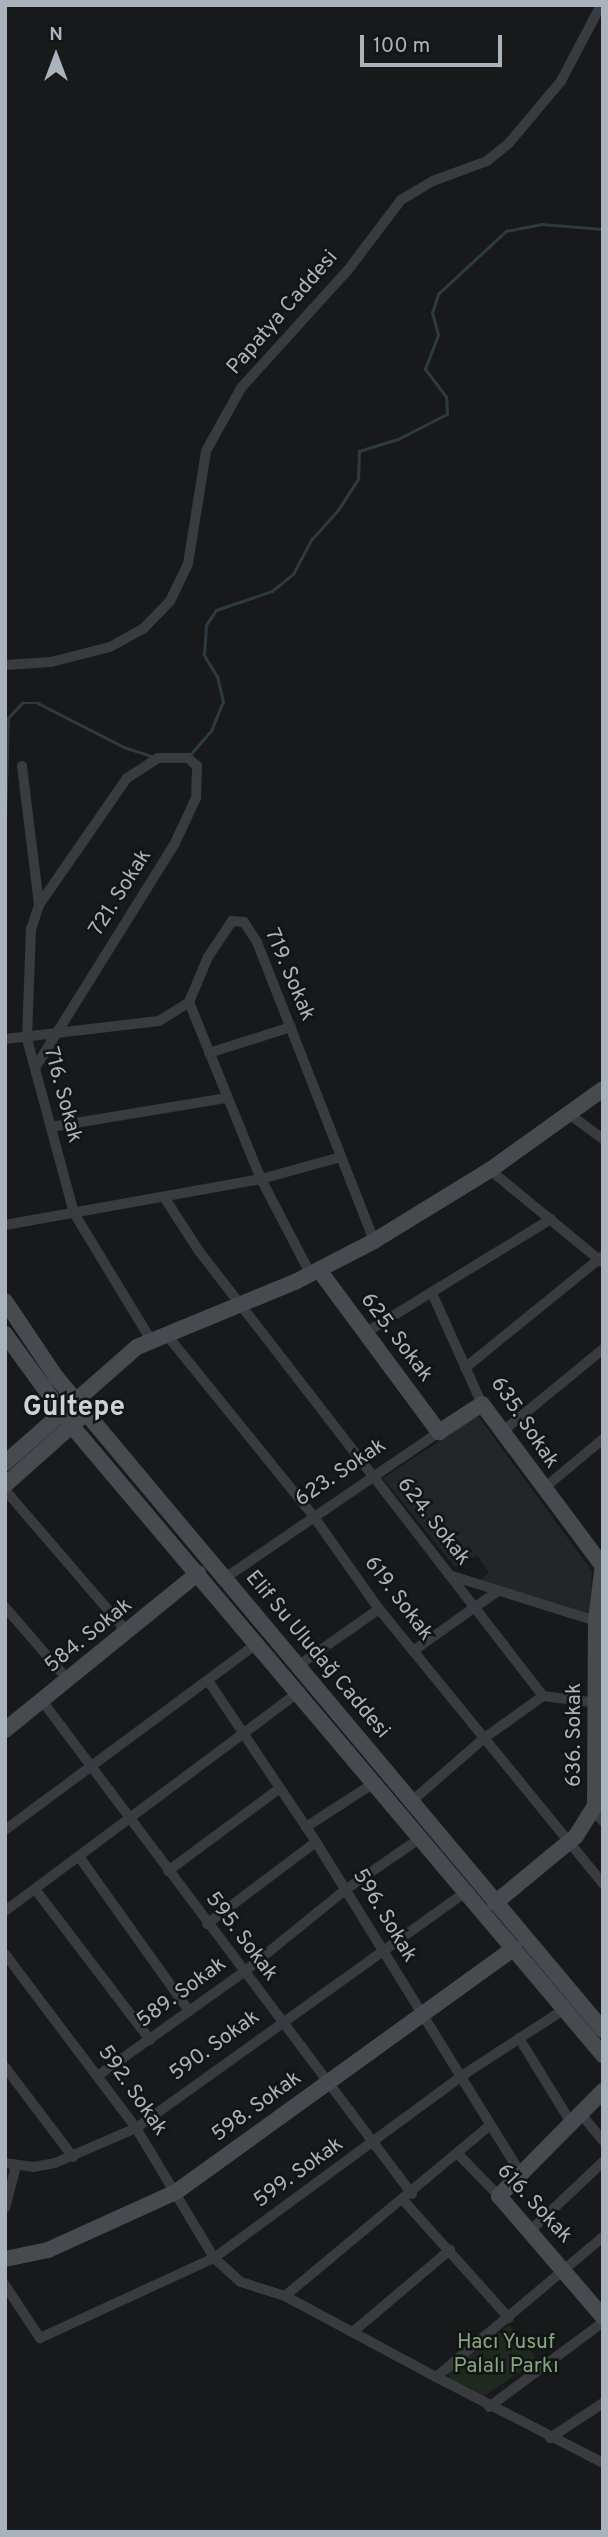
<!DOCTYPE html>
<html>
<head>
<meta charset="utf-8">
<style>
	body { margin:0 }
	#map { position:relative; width:608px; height:2537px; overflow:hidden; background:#18191b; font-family:Overpass,sans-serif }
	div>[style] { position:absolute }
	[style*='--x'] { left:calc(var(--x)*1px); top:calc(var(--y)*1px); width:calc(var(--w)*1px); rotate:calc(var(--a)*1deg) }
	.built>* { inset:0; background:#242528 }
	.green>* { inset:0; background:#202920 }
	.stream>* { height:2.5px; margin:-1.25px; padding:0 1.25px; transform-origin:1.25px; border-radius:1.25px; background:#2d3b40 }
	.street>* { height:10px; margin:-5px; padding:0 5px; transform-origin:5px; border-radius:5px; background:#393b40 }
	.secondary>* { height:16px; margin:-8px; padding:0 8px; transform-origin:8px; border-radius:8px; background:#474b50 }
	span { translate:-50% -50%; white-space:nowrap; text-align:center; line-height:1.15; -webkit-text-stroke:5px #131416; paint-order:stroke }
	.street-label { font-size:21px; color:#aab3bb }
	.park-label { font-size:21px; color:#85a77f }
	.district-label { font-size:28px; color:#cbd1d7; font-weight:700 }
	.frame { position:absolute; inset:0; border:7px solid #aab3bb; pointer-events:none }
	.north { position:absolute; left:21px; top:21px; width:70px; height:70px; -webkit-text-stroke:5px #131416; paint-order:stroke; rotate:0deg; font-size:19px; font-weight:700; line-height:28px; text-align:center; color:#aab3bb }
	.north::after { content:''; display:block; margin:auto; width:24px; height:32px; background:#aab3bb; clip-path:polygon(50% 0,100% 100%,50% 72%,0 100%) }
	.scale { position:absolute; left:360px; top:35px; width:142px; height:32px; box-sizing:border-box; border:4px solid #aab3bb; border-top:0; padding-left:9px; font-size:21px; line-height:24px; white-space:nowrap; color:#aab3bb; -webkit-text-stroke:5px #131416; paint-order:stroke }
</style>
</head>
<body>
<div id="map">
	<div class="built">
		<div style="clip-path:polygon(478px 1416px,592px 1571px,590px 1615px,479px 1581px,489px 1573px,477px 1555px,455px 1567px,383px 1478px)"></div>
	</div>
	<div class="green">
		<div style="clip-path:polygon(509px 2325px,538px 2360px,478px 2400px,449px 2379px,449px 2372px)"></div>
	</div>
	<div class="stream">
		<div style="--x:189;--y:756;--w:33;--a:-49"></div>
		<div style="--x:211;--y:731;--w:31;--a:-68"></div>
		<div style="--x:223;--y:702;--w:26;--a:-103"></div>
		<div style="--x:217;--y:677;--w:26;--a:-121"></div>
		<div style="--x:204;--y:655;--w:30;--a:-86"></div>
		<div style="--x:206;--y:625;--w:18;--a:-56"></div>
		<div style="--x:216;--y:610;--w:59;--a:-18.7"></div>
		<div style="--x:272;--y:591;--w:27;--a:-39"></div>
		<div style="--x:293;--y:574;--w:40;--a:-62"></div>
		<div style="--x:312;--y:539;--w:39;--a:-48"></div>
		<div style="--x:338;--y:510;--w:37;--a:-57"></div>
		<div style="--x:358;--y:479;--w:28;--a:-88"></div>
		<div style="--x:359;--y:451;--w:41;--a:-17.1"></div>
		<div style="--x:398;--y:439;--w:55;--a:-27"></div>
		<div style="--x:447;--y:414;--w:17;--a:-93"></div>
		<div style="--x:446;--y:397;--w:35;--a:-127"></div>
		<div style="--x:425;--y:369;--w:36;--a:-69"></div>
		<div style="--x:438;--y:335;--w:23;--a:-105"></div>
		<div style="--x:432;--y:313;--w:20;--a:-72"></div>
		<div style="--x:438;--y:294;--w:93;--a:-42.8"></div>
		<div style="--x:506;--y:231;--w:36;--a:-11"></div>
		<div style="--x:541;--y:224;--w:62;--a:4.6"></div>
		<div style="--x:5;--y:819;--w:101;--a:-88.3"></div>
		<div style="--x:8;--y:718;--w:21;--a:-47"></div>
		<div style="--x:22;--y:703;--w:16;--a:0"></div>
		<div style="--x:38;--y:703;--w:97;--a:27.1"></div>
		<div style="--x:124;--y:747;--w:29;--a:18"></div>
	</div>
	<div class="street">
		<div style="--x:5;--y:665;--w:46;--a:-3.7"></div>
		<div style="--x:51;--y:662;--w:61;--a:-14.3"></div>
		<div style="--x:110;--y:647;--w:38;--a:-29"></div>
		<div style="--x:143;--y:629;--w:39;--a:-46"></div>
		<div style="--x:170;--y:601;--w:41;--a:-64.1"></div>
		<div style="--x:188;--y:564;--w:114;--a:-80.9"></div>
		<div style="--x:206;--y:451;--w:72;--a:-60.9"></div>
		<div style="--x:241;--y:388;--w:159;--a:-47.8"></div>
		<div style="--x:348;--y:270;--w:88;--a:-52.9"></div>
		<div style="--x:401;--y:200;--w:37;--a:-31"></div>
		<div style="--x:433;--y:181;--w:58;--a:-20.3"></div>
		<div style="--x:487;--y:161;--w:28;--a:-39"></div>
		<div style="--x:509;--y:143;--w:81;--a:-50"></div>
		<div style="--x:561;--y:81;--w:86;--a:-62.2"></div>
		<div style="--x:22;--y:766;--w:140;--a:83"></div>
		<div style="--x:189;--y:1002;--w:191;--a:67.9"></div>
		<div style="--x:261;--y:1179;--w:108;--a:62.5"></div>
		<div style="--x:5;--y:1039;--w:155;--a:-6.7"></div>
		<div style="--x:159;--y:1021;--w:36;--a:-32"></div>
		<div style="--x:189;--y:1002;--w:49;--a:-67.1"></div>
		<div style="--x:208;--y:957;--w:43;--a:-56.3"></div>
		<div style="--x:232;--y:921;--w:12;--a:5"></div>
		<div style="--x:244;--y:922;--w:24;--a:57"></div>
		<div style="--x:257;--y:942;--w:321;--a:68.6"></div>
		<div style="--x:209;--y:1053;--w:86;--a:-17.6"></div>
		<div style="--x:35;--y:1068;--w:265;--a:-58.1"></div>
		<div style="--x:175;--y:843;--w:50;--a:-65"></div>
		<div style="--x:196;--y:798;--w:32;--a:-88"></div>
		<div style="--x:197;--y:766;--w:12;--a:-138"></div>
		<div style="--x:188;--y:758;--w:30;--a:180"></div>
		<div style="--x:158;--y:758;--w:37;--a:147"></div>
		<div style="--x:127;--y:778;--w:155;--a:124.7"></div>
		<div style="--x:39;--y:905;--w:25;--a:108"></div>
		<div style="--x:31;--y:929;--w:110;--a:92.1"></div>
		<div style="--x:27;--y:1039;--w:180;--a:74.9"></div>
		<div style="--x:74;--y:1213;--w:149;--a:58.8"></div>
		<div style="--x:569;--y:1114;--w:42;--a:36.3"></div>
		<div style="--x:51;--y:1127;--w:177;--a:-9.4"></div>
		<div style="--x:490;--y:1170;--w:145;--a:39.4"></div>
		<div style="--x:164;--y:1197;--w:64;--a:57.1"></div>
		<div style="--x:199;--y:1251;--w:562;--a:52.29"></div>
		<div style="--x:5;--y:1225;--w:260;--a:-10.2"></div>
		<div style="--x:261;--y:1179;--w:83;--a:-15.4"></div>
		<div style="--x:432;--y:1293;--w:122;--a:65.8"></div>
		<div style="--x:365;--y:1333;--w:218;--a:-31.5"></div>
		<div style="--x:166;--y:1334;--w:235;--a:51"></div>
		<div style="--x:314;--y:1517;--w:113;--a:54.8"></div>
		<div style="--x:379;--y:1609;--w:355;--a:50.8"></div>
		<div style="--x:465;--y:1368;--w:178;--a:-39.1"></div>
		<div style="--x:502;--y:1432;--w:131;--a:-39.4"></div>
		<div style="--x:543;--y:1489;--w:78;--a:-39.8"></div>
		<div style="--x:5;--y:1490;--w:187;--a:49.3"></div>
		<div style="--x:449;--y:1575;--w:154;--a:17.4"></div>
		<div style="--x:225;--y:1578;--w:259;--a:-34.3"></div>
		<div style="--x:5;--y:1607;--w:96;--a:49.2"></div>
		<div style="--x:413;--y:1651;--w:105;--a:-35.3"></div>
		<div style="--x:299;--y:1665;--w:98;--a:-35"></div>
		<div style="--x:209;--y:1682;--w:192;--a:56.2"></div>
		<div style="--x:316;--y:1842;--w:390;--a:58.3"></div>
		<div style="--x:43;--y:1702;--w:615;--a:53.13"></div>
		<div style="--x:412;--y:1801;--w:94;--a:-41.1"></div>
		<div style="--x:483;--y:1739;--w:74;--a:-35.6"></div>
		<div style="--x:543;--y:1696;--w:56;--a:7.1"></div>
		<div style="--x:593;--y:1811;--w:14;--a:45"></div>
		<div style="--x:306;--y:1827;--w:81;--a:-32.9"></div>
		<div style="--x:5;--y:1830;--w:315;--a:-36.5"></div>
		<div style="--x:80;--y:1858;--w:188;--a:54.5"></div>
		<div style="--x:168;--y:1871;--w:139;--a:-36.5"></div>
		<div style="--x:35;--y:1889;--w:190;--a:52.7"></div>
		<div style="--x:5;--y:1911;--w:368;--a:-36.7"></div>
		<div style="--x:207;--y:1924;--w:136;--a:-37"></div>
		<div style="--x:5;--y:1954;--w:218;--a:53"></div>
		<div style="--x:136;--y:2128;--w:152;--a:59"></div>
		<div style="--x:214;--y:2258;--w:36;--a:42"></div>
		<div style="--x:241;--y:2282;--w:46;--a:17.7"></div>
		<div style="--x:285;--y:2296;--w:266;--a:-39.8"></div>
		<div style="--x:519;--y:2038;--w:101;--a:58.4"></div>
		<div style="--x:5;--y:2067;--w:113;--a:52.9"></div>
		<div style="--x:99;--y:2075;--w:178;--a:-35.4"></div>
		<div style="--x:244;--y:1972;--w:130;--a:-39.1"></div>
		<div style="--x:345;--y:1890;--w:90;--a:-34.6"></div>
		<div style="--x:582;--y:2115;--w:33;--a:51"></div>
		<div style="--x:458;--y:2154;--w:59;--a:45.7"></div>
		<div style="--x:5;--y:2163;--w:28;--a:8"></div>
		<div style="--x:33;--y:2167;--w:22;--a:-10"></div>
		<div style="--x:55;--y:2163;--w:88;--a:-23.4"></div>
		<div style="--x:136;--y:2128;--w:406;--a:-35.6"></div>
		<div style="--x:404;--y:2201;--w:157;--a:48.1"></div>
		<div style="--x:5;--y:2208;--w:43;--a:-75.3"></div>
		<div style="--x:531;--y:2230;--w:99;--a:-43.4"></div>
		<div style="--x:603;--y:2237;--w:218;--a:140"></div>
		<div style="--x:436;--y:2377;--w:188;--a:27.2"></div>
		<div style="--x:5;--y:2285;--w:64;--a:56.6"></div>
		<div style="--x:40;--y:2338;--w:192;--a:-24.7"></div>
		<div style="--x:214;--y:2258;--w:305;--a:-36.3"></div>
		<div style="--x:460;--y:2077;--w:123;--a:-33"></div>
		<div style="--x:285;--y:2296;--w:171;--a:28.2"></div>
		<div style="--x:354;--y:2331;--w:126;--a:-40.2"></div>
		<div style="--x:489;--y:2407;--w:142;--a:-36.7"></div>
		<div style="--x:550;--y:2438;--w:64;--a:-33.4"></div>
	</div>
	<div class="secondary">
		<div style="--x:319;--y:1270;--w:202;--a:53.5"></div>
		<div style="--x:439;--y:1432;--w:51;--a:-33.1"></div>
		<div style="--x:482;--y:1404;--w:201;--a:53.3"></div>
		<div style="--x:5;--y:1301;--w:92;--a:56.1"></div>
		<div style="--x:56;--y:1377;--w:852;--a:50.05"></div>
		<div style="--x:5;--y:1334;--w:112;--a:54"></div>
		<div style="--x:71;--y:1425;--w:825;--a:49.82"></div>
		<div style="--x:5;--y:1463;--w:176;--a:-41.3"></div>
		<div style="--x:137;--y:1347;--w:171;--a:-22.4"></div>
		<div style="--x:295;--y:1282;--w:89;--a:-27.4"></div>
		<div style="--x:374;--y:1241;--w:136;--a:-31.5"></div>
		<div style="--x:490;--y:1170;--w:139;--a:-35.6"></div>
		<div style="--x:5;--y:1485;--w:99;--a:-41.7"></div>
		<div style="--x:5;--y:1730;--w:249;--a:-39.1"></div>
		<div style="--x:495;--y:1903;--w:105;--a:-39.6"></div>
		<div style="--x:576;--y:1836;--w:36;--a:-58"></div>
		<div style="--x:595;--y:1805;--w:184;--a:-89.7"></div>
		<div style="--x:596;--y:1621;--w:58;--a:-83.1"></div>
		<div style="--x:603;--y:2091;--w:148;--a:134.7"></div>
		<div style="--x:499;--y:2196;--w:160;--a:49.3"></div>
		<div style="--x:5;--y:2259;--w:44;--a:-11.8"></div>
		<div style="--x:48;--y:2250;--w:141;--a:-24.4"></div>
		<div style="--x:176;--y:2192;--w:417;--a:-35.8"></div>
	</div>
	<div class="street-label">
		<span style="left:283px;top:313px;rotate:-49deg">Papatya Caddesi</span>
		<span style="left:121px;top:893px;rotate:-58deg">721. Sokak</span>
		<span style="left:289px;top:975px;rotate:67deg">719. Sokak</span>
		<span style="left:62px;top:1095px;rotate:75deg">716. Sokak</span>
		<span style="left:396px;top:1338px;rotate:53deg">625. Sokak</span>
		<span style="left:524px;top:1423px;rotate:56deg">635. Sokak</span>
		<span style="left:341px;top:1473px;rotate:-34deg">623. Sokak</span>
		<span style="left:433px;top:1522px;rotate:52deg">624. Sokak</span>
		<span style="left:398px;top:1599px;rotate:53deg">619. Sokak</span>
		<span style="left:89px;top:1636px;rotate:-39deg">584. Sokak</span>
		<span style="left:317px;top:1655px;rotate:50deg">Elif Su Uludağ Caddesi</span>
		<span style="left:575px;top:1735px;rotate:-90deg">636. Sokak</span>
		<span style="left:384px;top:1916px;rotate:59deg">596. Sokak</span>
		<span style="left:241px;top:1937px;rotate:53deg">595. Sokak</span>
		<span style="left:182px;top:1993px;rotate:-36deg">589. Sokak</span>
		<span style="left:215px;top:2046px;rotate:-36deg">590. Sokak</span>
		<span style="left:132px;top:2091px;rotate:55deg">592. Sokak</span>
		<span style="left:257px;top:2107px;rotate:-36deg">598. Sokak</span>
		<span style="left:299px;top:2173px;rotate:-36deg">599. Sokak</span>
		<span style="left:534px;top:2204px;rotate:47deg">616. Sokak</span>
	</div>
	<div class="park-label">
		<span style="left:506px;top:2355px">Hacı Yusuf<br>Palalı Parkı</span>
	</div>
	<div class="district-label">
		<span style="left:74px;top:1408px">Gültepe</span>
	</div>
	<div class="frame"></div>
	<div class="north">N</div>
	<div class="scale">100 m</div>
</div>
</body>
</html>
